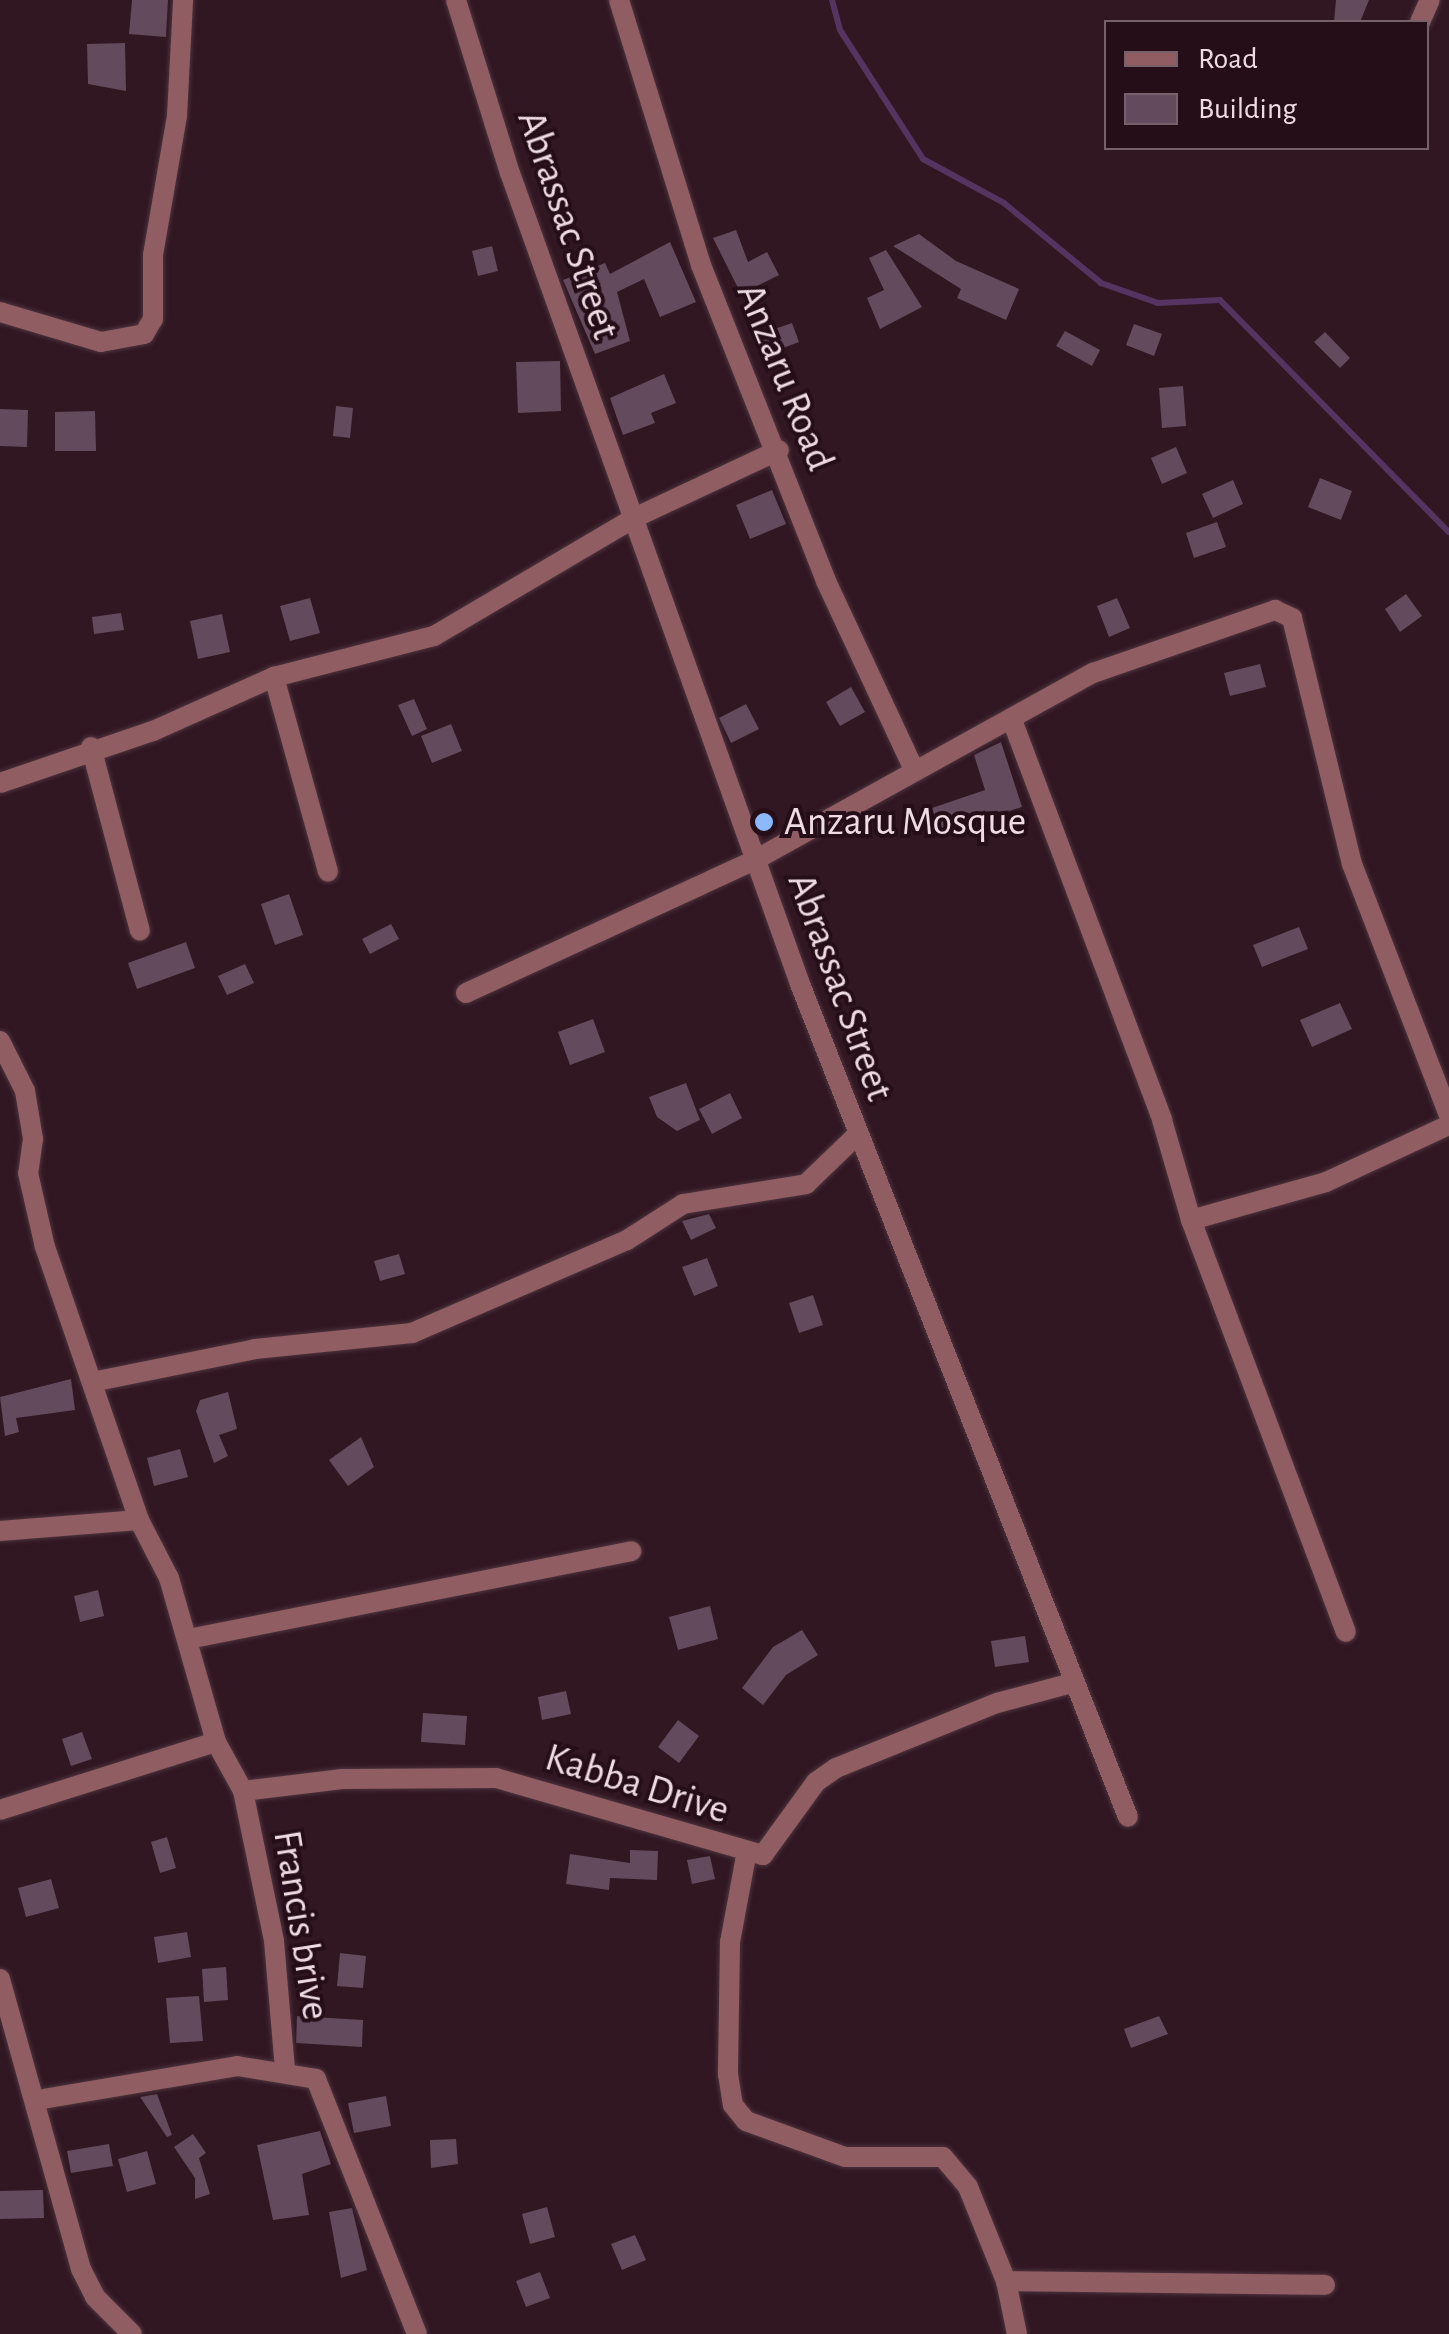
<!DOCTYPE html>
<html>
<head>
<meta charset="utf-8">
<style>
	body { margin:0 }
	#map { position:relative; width:1449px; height:2334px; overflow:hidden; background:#311722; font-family:"Alegreya Sans",sans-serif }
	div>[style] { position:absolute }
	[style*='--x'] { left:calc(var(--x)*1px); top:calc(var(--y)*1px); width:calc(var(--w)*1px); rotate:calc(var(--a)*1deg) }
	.stream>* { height:6px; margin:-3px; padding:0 3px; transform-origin:3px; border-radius:3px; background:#553462 }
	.building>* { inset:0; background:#634a5d }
	.roads { filter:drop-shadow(0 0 2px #4c333d) drop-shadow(0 0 2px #4c333d) }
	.minor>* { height:20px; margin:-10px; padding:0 10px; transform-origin:10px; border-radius:10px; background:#8f5d62 }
	.dots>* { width:28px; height:28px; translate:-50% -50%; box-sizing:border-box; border:5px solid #260e19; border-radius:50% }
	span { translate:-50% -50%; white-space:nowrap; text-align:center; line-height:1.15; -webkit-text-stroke:8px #260e19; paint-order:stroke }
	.street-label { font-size:40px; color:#efdce3 }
	.poi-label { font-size:40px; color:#efdce3 }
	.left { translate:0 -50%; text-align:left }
	.legend { position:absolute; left:1104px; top:20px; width:325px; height:130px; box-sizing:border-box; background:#260e19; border:2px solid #76606a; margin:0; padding:12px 18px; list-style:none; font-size:30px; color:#efdce3 }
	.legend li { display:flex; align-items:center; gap:20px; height:50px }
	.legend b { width:50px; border:2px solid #76606a }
</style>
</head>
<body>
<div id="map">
	<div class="stream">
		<div style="--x:832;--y:0;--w:31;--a:75"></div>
		<div style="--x:840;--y:30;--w:153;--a:57.2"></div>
		<div style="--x:923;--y:159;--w:92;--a:28.5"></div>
		<div style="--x:1004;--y:203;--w:126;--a:39.5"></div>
		<div style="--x:1101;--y:283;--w:60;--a:19.3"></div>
		<div style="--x:1158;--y:303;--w:62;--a:-2.8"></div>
		<div style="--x:1220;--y:300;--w:326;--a:45.4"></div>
	</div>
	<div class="building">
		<div style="clip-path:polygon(132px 0,168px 0,166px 37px,129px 34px)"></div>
		<div style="clip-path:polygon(1336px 0,1369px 0,1360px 22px,1334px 22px)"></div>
		<div style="clip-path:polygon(125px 43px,126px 91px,88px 84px,87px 44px)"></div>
		<div style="clip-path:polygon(736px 230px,748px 262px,767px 252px,779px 275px,741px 294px,713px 238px)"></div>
		<div style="clip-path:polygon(919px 234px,956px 261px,1019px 289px,1006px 320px,957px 298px,961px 289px,893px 246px)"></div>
		<div style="clip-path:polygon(670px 242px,696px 302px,660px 317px,644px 279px,617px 292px,630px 341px,595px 354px,563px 280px,605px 263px,610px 274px)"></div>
		<div style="clip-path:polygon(492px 246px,498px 271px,478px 276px,472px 251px)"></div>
		<div style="clip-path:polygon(886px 250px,922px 307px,880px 329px,867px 298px,884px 290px,869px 258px)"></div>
		<div style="clip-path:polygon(792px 323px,799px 342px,767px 354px,760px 334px)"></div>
		<div style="clip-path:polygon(1134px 324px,1162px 334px,1154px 356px,1126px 345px)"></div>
		<div style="clip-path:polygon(1065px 331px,1100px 350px,1092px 366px,1056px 346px)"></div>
		<div style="clip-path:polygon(1325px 332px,1350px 358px,1340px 368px,1314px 342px)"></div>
		<div style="clip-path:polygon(560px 361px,561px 411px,518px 413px,516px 362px)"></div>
		<div style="clip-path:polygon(664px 374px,676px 403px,651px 413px,655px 423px,623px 435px,610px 398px)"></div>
		<div style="clip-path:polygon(1183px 386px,1186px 426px,1162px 428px,1159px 388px)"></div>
		<div style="clip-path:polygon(336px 406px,353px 408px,350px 438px,333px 436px)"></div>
		<div style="clip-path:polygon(0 409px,28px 410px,27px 447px,0 446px)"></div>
		<div style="clip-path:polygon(95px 411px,96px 451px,55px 451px,55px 412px)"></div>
		<div style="clip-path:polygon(1176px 447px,1187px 473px,1162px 484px,1151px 458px)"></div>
		<div style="clip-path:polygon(1320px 478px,1352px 491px,1341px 520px,1308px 507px)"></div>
		<div style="clip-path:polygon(1233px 480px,1243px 504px,1213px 518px,1202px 494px)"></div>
		<div style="clip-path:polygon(772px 490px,786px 524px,750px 539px,736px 505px)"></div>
		<div style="clip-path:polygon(1217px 522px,1226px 547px,1194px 558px,1186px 533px)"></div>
		<div style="clip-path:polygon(1406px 594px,1422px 616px,1400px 632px,1385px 609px)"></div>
		<div style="clip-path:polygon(310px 598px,320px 633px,290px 641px,280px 606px)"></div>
		<div style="clip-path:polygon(1117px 598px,1130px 628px,1109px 637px,1097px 606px)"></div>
		<div style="clip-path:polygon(121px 613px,124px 630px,94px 634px,92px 617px)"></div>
		<div style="clip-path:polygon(222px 614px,230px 652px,198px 659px,190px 621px)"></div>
		<div style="clip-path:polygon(1260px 664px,1266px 687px,1230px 696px,1224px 673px)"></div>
		<div style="clip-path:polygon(851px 687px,865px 712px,840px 726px,826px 702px)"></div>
		<div style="clip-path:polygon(414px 699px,427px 729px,412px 736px,398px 705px)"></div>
		<div style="clip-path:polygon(746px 704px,759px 729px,731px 743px,719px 718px)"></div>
		<div style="clip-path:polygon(451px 724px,462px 751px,432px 763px,421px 736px)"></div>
		<div style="clip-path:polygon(1001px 742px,1022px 807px,940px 833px,932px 808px,985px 790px,974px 755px)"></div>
		<div style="clip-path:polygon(289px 894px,303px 935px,275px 945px,261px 904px)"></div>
		<div style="clip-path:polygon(391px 924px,399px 939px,370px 954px,362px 939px)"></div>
		<div style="clip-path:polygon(1299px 927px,1308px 949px,1262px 967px,1253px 945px)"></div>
		<div style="clip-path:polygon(186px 942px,195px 968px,137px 989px,128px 963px)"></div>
		<div style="clip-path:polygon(245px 964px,254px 983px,227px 995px,218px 976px)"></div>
		<div style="clip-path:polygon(1340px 1003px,1352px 1029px,1312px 1047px,1300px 1020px)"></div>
		<div style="clip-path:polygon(593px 1019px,605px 1052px,570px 1065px,558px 1032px)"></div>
		<div style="clip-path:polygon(686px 1083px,700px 1120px,677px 1131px,657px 1117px,649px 1097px)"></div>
		<div style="clip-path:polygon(730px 1093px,742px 1118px,712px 1134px,699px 1109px)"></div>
		<div style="clip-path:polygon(709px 1214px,716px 1228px,691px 1240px,682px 1221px)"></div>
		<div style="clip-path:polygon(399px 1254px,405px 1274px,380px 1281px,374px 1261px)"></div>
		<div style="clip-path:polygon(707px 1258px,718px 1286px,694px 1296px,682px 1267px)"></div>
		<div style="clip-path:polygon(813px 1295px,823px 1325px,799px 1333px,789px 1303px)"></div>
		<div style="clip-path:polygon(71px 1379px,75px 1410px,16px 1418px,19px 1432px,5px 1436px,0 1397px)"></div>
		<div style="clip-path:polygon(228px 1392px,237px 1429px,219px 1435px,228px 1456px,214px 1463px,196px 1411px,200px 1400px)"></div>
		<div style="clip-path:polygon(361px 1437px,374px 1467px,348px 1486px,329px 1460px)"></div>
		<div style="clip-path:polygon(180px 1449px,188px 1477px,154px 1486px,147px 1458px)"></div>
		<div style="clip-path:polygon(98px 1590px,104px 1616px,80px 1622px,74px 1596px)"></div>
		<div style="clip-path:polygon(710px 1606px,718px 1639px,678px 1650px,669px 1617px)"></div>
		<div style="clip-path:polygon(802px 1630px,818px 1655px,786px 1675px,763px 1705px,742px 1688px,773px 1647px)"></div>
		<div style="clip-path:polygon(1025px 1636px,1029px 1662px,995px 1667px,991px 1641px)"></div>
		<div style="clip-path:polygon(566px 1691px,571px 1714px,542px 1720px,538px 1697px)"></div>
		<div style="clip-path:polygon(423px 1713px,467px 1716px,465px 1745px,421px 1742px)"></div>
		<div style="clip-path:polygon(678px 1720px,699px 1736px,679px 1763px,658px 1747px)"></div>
		<div style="clip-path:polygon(82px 1732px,92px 1759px,71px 1766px,62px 1739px)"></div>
		<div style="clip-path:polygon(167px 1837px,176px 1868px,160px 1873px,151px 1842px)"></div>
		<div style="clip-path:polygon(630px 1850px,658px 1851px,657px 1880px,610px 1878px,609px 1890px,566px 1884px,570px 1854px,630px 1863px)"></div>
		<div style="clip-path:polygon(710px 1856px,715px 1879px,692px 1884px,687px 1860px)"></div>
		<div style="clip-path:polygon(51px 1879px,59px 1908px,26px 1917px,18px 1888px)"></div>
		<div style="clip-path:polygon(187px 1932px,191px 1957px,158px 1963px,154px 1937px)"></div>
		<div style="clip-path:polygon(340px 1953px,366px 1956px,363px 1988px,337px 1986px)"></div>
		<div style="clip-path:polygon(226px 1967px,228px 2000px,204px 2002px,202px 1969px)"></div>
		<div style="clip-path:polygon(199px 1996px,203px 2041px,170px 2043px,166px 1998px)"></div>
		<div style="clip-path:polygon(297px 2016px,363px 2020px,362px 2047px,296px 2043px)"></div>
		<div style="clip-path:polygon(1159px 2016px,1168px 2034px,1131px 2048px,1124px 2029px)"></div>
		<div style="clip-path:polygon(157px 2094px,172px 2135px,167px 2137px,140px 2097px)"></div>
		<div style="clip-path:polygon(386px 2096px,391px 2126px,354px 2133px,348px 2103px)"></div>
		<div style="clip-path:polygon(320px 2131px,331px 2164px,302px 2174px,309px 2215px,273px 2220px,257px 2145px)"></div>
		<div style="clip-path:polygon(193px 2134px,206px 2153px,199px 2158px,210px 2194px,195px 2199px,195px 2178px,174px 2147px)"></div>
		<div style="clip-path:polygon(456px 2139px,458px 2164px,431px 2168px,430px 2140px)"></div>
		<div style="clip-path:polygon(109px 2144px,113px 2166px,71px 2173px,67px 2151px)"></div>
		<div style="clip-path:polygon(147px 2151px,156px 2184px,127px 2192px,118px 2159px)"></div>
		<div style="clip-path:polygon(43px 2190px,44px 2218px,0 2219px,0 2191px)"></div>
		<div style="clip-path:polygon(547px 2207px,555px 2237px,530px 2244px,522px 2214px)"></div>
		<div style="clip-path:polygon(352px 2208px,367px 2270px,341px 2278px,329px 2212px)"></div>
		<div style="clip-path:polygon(635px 2235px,646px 2260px,622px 2270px,611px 2244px)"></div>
		<div style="clip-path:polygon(540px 2272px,550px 2298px,526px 2307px,516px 2281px)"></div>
	</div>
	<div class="roads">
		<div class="minor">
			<div style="--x:456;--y:0;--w:181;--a:72.7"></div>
			<div style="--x:510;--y:173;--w:861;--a:70.32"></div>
			<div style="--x:800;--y:984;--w:895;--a:68.51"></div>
			<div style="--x:619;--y:0;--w:277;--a:72.8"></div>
			<div style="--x:701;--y:265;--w:340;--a:68.4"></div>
			<div style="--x:826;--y:581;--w:208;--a:65"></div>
			<div style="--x:1420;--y:22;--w:24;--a:-66"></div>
			<div style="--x:0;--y:312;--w:105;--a:16.5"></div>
			<div style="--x:101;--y:342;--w:44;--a:-10.5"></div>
			<div style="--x:144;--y:334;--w:17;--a:-59"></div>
			<div style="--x:153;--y:319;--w:64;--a:-90"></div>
			<div style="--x:153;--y:255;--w:141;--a:-80.2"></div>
			<div style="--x:177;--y:116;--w:116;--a:-87"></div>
			<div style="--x:274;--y:677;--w:202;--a:74.5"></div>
			<div style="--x:1012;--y:720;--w:427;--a:69.4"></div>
			<div style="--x:1162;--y:1120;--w:104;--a:73.8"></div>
			<div style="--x:1191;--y:1220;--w:140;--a:-15.7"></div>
			<div style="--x:1326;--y:1182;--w:136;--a:-24.9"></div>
			<div style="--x:91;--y:747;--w:190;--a:75.1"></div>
			<div style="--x:0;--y:783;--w:162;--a:-18.8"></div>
			<div style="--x:153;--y:731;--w:133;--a:-24.1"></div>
			<div style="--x:274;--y:677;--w:165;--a:-14.4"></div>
			<div style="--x:434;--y:636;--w:232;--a:-30.5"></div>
			<div style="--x:634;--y:518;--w:160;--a:-25.1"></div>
			<div style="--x:466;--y:993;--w:320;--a:-24.7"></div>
			<div style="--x:757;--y:859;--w:384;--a:-29"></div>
			<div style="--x:1093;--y:673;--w:193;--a:-19.1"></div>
			<div style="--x:1275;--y:610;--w:19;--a:25"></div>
			<div style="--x:1292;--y:618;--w:253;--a:76.3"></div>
			<div style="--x:1352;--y:864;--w:270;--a:68.9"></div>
			<div style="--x:0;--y:1041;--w:56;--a:63.4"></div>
			<div style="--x:25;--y:1091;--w:49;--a:80.5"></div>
			<div style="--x:33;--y:1139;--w:34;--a:98"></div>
			<div style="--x:28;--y:1173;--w:76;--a:77.1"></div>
			<div style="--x:45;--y:1247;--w:289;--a:71"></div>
			<div style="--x:139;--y:1520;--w:65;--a:62.7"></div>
			<div style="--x:169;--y:1578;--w:171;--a:74"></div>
			<div style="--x:216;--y:1742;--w:56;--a:61.1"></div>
			<div style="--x:243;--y:1791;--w:100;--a:-6.9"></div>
			<div style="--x:342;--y:1779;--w:154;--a:-0.4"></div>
			<div style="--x:496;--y:1778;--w:278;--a:16.1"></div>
			<div style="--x:763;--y:1855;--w:90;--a:-54"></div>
			<div style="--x:816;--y:1782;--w:24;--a:-35"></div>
			<div style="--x:836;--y:1768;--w:174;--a:-22"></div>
			<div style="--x:997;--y:1703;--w:78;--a:-14.9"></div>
			<div style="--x:1191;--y:1220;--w:440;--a:69.4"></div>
			<div style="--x:92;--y:1382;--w:166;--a:-11.4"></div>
			<div style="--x:255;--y:1349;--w:158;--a:-5.8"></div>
			<div style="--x:412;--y:1333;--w:234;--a:-23.4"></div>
			<div style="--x:627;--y:1240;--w:67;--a:-32.7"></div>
			<div style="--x:683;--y:1204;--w:125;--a:-9.2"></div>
			<div style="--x:806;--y:1184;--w:71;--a:-43.9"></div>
			<div style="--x:0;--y:1531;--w:139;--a:-4.5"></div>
			<div style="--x:188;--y:1639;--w:452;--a:-11.2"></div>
			<div style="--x:243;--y:1791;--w:153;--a:78.3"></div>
			<div style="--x:274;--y:1941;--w:129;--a:85.1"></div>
			<div style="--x:0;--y:1810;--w:226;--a:-17.5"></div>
			<div style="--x:746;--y:1856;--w:87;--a:100.5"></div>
			<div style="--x:730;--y:1942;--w:132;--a:90.9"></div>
			<div style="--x:728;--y:2074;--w:31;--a:81"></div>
			<div style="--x:733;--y:2105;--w:21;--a:51"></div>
			<div style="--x:746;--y:2121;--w:105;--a:20"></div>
			<div style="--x:845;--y:2157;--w:98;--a:0"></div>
			<div style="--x:943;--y:2157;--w:39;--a:50"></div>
			<div style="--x:968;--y:2187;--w:101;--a:68"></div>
			<div style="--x:1006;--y:2281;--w:319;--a:0.7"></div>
			<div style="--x:0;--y:1979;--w:301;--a:74.4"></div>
			<div style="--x:81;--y:2269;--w:31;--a:63"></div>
			<div style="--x:95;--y:2297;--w:52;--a:45"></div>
			<div style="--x:37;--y:2100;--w:203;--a:-9.6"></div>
			<div style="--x:237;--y:2066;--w:80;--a:9.3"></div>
			<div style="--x:316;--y:2079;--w:274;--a:68.4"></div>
			<div style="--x:1006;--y:2281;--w:54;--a:78.3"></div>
		</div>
	</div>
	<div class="dots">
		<div style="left:764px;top:822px;background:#8cb9fc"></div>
	</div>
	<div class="street-label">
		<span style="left:568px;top:225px;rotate:71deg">Abrassac Street</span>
		<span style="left:785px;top:377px;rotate:68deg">Anzaru Road</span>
		<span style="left:840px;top:987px;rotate:70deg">Abrassac Street</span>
		<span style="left:637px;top:1784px;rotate:17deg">Kabba Drive</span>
		<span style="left:301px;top:1925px;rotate:81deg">Francis brive</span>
	</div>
	<div class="poi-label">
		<span class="left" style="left:784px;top:822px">Anzaru Mosque</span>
	</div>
	<ul class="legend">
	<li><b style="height:12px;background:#8f5d62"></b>Road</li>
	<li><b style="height:28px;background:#634a5d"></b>Building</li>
	</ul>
</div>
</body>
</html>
